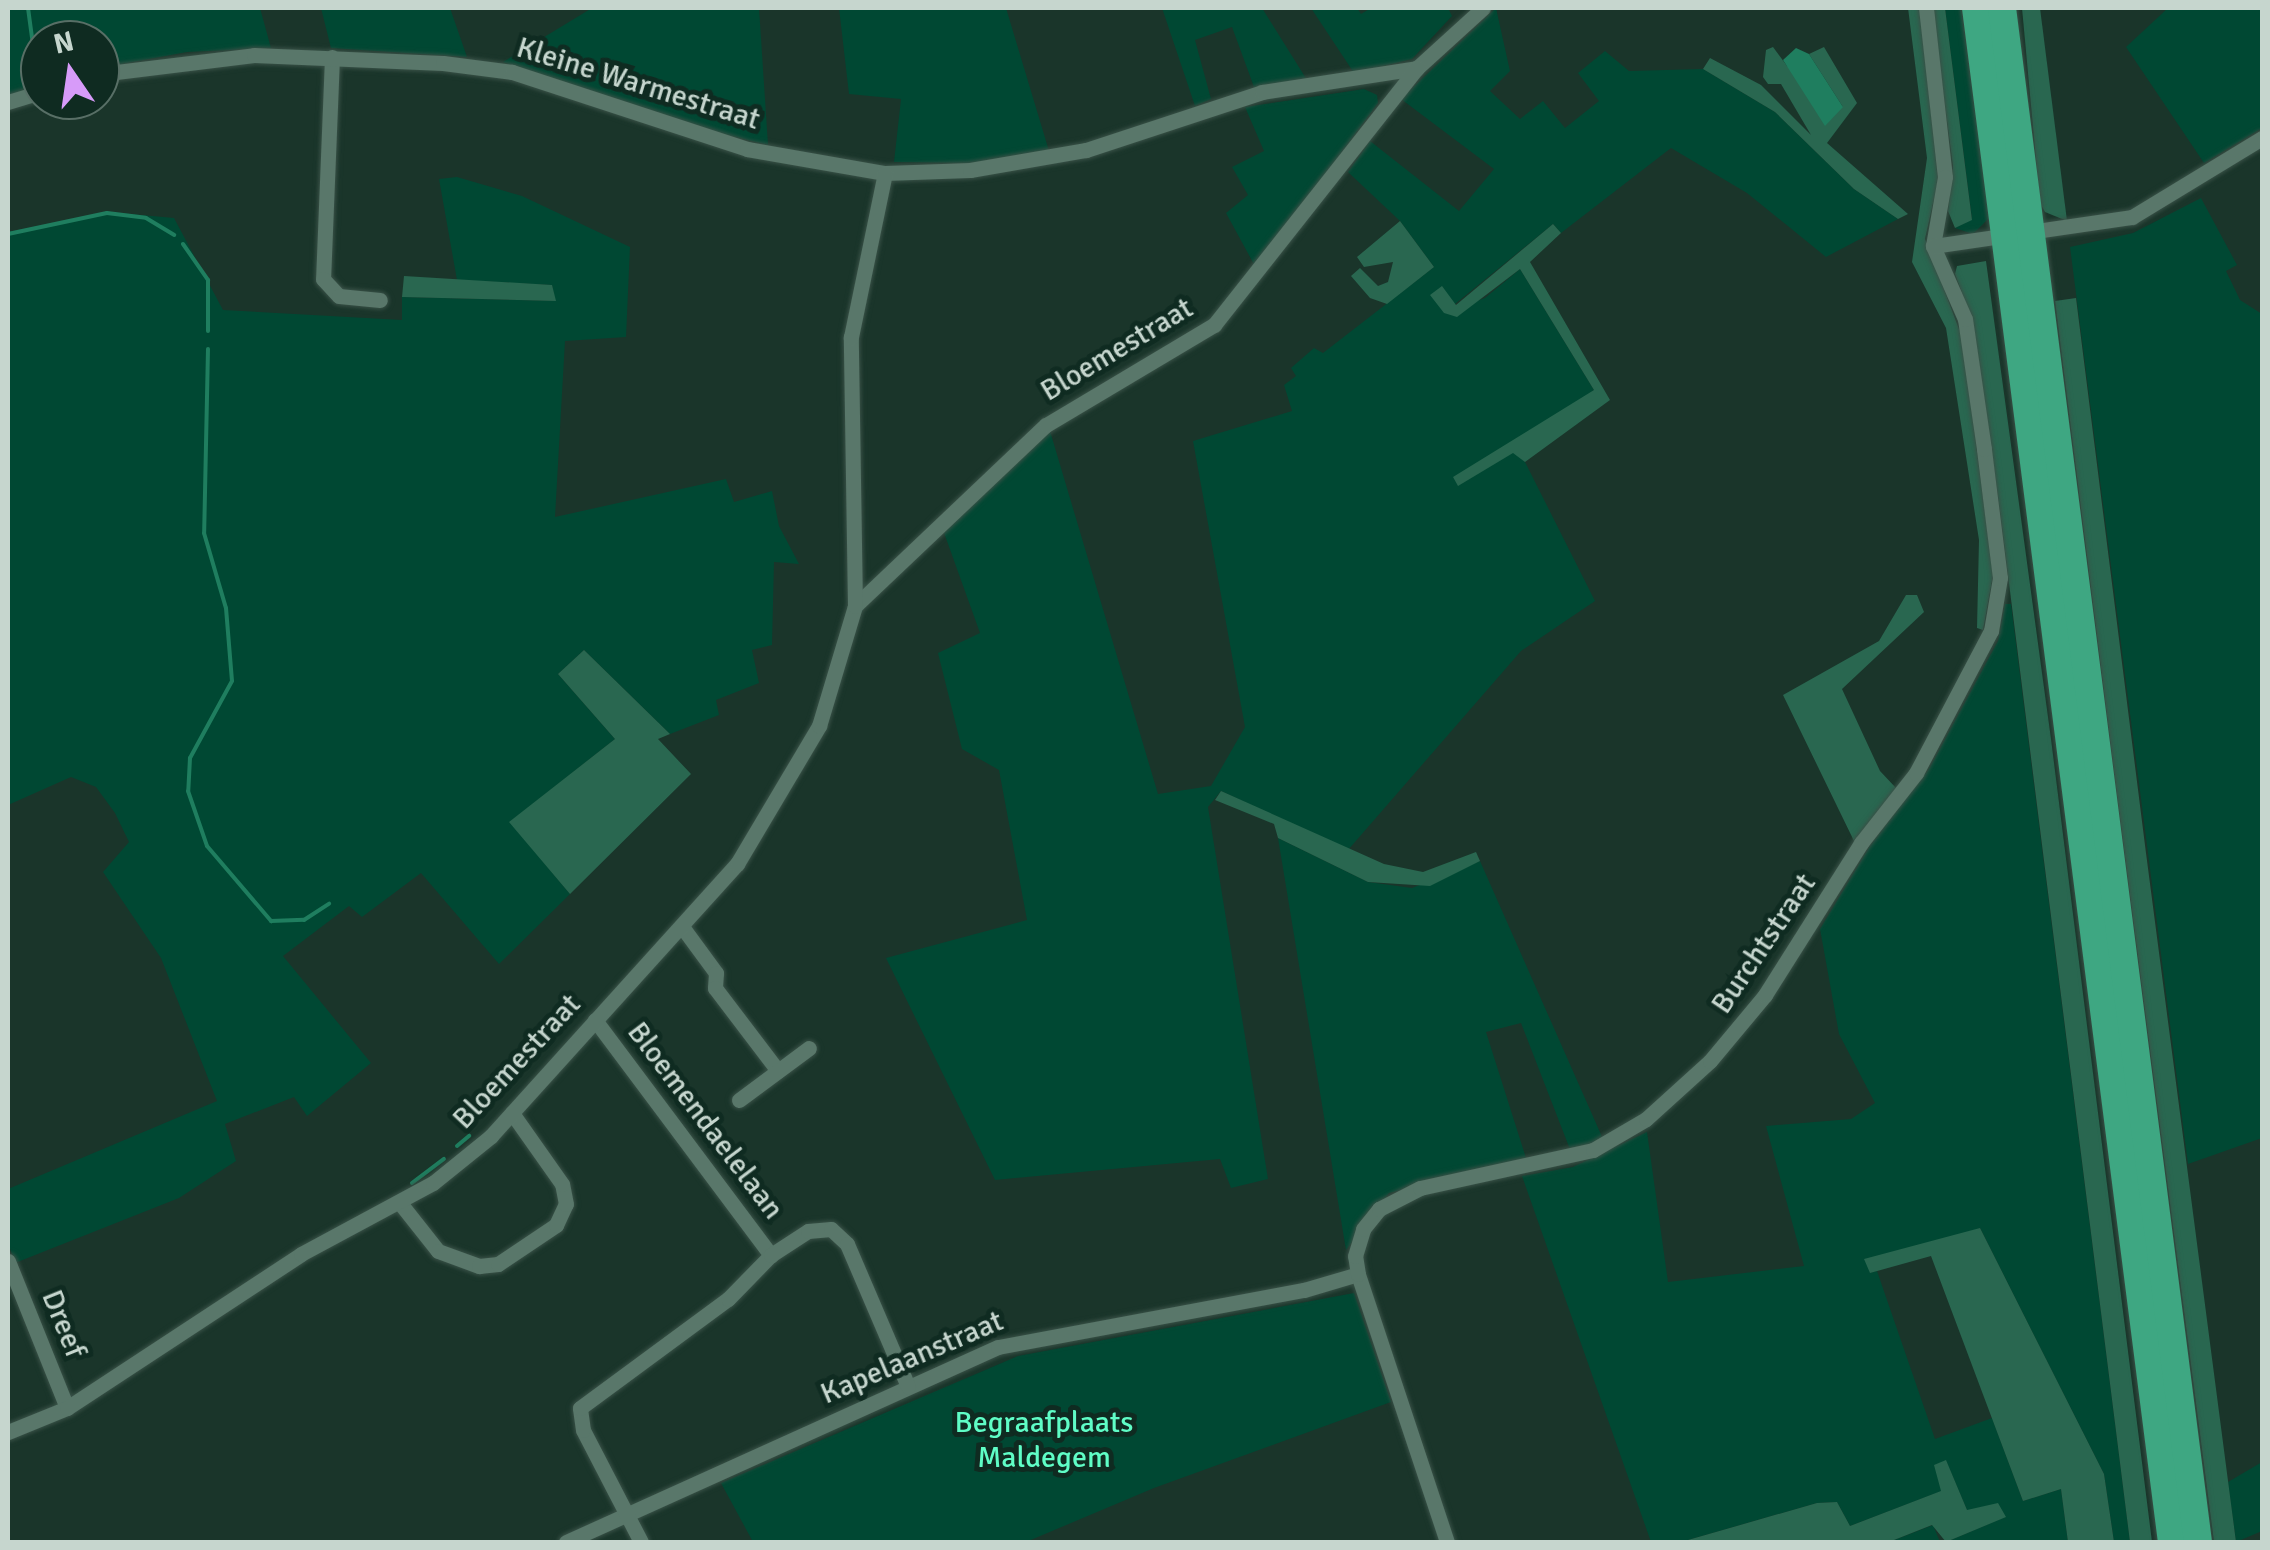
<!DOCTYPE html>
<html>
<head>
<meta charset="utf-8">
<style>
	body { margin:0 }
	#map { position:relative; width:2270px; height:1550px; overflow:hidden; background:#1a352a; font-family:Signika,sans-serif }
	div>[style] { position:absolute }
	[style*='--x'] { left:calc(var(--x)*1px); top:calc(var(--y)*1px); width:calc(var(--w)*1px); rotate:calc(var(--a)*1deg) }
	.green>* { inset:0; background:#004833 }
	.forest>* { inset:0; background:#296750 }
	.water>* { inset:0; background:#1f7e5f }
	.stream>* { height:4px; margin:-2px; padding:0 2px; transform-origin:2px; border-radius:2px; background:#1f7e5f }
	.roads { filter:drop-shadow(0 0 2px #395147) drop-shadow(0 0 2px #395147) }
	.street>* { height:15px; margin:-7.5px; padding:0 7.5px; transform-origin:7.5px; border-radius:7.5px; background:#59776a }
	.highway>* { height:28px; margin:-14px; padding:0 14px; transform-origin:14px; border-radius:14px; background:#3ea782 }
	span { translate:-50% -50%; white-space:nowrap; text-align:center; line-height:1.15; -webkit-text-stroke:10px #0f2b21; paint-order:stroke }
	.street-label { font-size:30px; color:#c6d6ce }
	.park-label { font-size:30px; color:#5ffdc6 }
	.frame { position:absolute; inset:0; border:10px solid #c6d6ce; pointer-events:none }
	.north { position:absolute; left:20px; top:20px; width:100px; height:100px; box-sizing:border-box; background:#0f2b21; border:2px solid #586f66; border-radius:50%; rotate:347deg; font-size:28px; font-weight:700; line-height:40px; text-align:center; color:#c6d6ce }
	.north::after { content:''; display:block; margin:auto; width:35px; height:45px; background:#d79bf9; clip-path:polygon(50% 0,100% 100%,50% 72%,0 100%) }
</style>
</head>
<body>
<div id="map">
	<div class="green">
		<div style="clip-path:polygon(8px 8px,260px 8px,271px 48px,187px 52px,100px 68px,100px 40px,40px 40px,40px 86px,8px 95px)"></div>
		<div style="clip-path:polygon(321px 8px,450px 8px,467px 57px,331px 48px)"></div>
		<div style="clip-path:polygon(592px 8px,759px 8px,768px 145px,690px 126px,503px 62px)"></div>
		<div style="clip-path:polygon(839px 8px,1006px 8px,1049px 151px,975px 163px,894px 162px,901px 99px,849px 94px)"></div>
		<div style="clip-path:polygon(1162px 8px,1262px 8px,1307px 80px,1254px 87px,1232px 27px,1195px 40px,1211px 99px,1195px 106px)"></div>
		<div style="clip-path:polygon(1311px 8px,1357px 8px,1361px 14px,1371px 8px,1448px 8px,1452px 16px,1412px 59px,1354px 73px)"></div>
		<div style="clip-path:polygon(1496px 8px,1510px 71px,1490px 91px,1520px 119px,1543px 101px,1565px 128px,1599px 101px,1578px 73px,1605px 51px,1629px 71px,1703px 69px,1775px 112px,1854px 189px,1898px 219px,1826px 257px,1747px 193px,1671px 148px,1561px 233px,1553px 224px,1444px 313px,1485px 298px,1520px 269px,1594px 390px,1491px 465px,1514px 452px,1525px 462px,1595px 601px,1521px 651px,1348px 850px,1221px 791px,1208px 807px,1268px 1179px,1231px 1188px,1220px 1159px,995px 1180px,886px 958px,1027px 920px,999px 770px,962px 749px,938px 653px,980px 633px,943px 530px,1050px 431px,1158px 794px,1211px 786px,1245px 727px,1193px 441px,1292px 411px,1284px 385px,1296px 376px,1291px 368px,1314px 348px,1323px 353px,1434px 267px,1400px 221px,1348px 172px,1370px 141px,1459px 211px,1494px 169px,1401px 99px)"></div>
		<div style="clip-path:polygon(1945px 8px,1961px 8px,1989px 218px,1973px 234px,1955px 228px,1972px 219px)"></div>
		<div style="clip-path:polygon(2168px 8px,2262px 8px,2262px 128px,2204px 163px,2126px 47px)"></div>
		<div style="clip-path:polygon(1364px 89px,1377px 95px,1378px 103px,1256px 268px,1226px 213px,1248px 195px,1232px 167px,1264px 151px,1245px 107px)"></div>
		<div style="clip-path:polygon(457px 177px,522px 196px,630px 247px,626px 337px,565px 341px,555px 517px,726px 479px,734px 502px,772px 491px,779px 526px,799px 564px,774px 562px,772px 645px,752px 650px,759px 683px,716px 700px,719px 715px,670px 734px,584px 650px,558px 674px,615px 739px,510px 822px,570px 894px,499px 964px,421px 873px,362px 917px,349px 906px,283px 956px,371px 1063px,307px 1116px,294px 1097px,225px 1124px,236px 1161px,179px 1198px,15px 1263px,8px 1243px,8px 1189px,217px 1101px,161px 958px,103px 872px,129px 842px,115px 813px,96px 787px,71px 777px,8px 805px,8px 232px,109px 212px,174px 218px,223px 310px,402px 320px,402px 297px,555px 301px,552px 285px,457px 280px,439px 179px)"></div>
		<div style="clip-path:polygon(2201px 198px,2237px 265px,2226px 271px,2240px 300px,2262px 314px,2262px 1138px,2188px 1164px,2070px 247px,2133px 233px)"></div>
		<div style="clip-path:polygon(2005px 604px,2011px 604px,2130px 1542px,2114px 1542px,2104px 1474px,1980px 1228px,1870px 1273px,1877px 1271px,1935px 1439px,1992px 1418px,2023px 1501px,2061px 1489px,2068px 1542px,1946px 1542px,2005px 1517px,1967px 1510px,1946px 1461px,1942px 1491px,1850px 1526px,1837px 1502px,1817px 1503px,1681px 1542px,1651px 1542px,1522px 1176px,1573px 1167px,1647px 1132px,1668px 1282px,1804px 1266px,1766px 1126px,1851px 1119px,1875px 1103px,1839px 1034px,1820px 929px,1870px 846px,1929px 769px,1998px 641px)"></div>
		<div style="clip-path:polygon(1278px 838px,1368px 882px,1412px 888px,1480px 861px,1603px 1139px,1571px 1152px,1521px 1023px,1486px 1032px,1526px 1158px,1389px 1193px,1346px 1250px)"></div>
		<div style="clip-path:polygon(1354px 1293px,1391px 1402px,1154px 1488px,1026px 1542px,753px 1542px,721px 1483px,1018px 1356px)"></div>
		<div style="clip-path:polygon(2262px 1462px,2262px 1531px,2236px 1542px,2228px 1482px)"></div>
		<div style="clip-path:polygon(1933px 1525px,1940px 1542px,1889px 1542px)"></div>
	</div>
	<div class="forest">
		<div style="clip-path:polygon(1908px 8px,1920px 8px,1938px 181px,1925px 239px,1962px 337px,1993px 575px,1983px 630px,1977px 628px,1979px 540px,1946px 328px,1912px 262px,1927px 158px)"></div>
		<div style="clip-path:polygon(1932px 8px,1945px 8px,1972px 220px,1955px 228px,1948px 211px,1953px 166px)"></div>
		<div style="clip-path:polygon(2022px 8px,2040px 8px,2067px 221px,2045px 212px,2040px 203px)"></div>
		<div style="clip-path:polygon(1773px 47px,1787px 66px,1843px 107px,1809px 54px,1824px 47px,1857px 103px,1827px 143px,1908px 214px,1898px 219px,1854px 189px,1775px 112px,1703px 69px,1710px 58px,1761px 85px,1811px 135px,1781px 84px,1768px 84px,1763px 77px,1766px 50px)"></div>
		<div style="clip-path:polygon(1400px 221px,1434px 267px,1387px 304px,1370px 298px,1351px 276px,1360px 268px,1378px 286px,1388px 282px,1393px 262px,1364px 267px,1357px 257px)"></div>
		<div style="clip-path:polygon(1553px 224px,1561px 233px,1530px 262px,1610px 400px,1525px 462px,1513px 453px,1458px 486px,1453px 477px,1594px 390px,1520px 269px,1457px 317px,1444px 313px,1430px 295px,1442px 286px,1456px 305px)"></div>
		<div style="clip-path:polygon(1986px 261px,2051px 739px,2152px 1542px,2130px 1542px,1998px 496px,1973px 322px,1955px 274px,1957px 266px)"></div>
		<div style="clip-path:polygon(404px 276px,552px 285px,556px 301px,402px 297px)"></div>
		<div style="clip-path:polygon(2076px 298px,2146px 853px,2236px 1542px,2214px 1542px,2116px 787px,2055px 301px)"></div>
		<div style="clip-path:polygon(1906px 595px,1917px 595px,1924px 612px,1842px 689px,1880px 771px,1896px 788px,1854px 841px,1783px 695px,1879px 641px)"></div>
		<div style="clip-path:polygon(584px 650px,670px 734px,658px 739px,691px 774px,570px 894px,509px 822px,615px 739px,558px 674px)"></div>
		<div style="clip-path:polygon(1221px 791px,1384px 864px,1423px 872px,1476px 852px,1480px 861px,1430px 886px,1368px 882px,1278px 838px,1274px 824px,1215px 800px)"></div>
		<div style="clip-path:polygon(1980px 1228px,2104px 1474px,2114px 1542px,2068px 1542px,2061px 1489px,2023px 1501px,1931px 1256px,1870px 1273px,1864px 1259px)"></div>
		<div style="clip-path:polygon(1946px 1460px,1967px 1510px,1998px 1503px,2006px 1517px,1946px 1542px,1932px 1525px,1889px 1542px,1681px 1542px,1817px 1503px,1837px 1502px,1850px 1526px,1941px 1491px,1934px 1465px)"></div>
	</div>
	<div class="water">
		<div style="clip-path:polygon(1796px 48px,1809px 54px,1843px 107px,1825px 126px,1783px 60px)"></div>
	</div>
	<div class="stream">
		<div style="--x:28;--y:8;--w:68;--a:82.3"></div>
		<div style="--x:8;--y:234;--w:101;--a:-12"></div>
		<div style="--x:107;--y:213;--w:39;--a:7"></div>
		<div style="--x:146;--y:218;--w:33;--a:31"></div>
		<div style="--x:183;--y:244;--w:44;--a:55.2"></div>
		<div style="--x:208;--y:280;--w:51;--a:90"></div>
		<div style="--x:208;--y:349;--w:184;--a:91.2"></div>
		<div style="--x:204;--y:533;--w:78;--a:73.7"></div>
		<div style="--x:226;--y:608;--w:73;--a:85.3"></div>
		<div style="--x:232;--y:681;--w:88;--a:118.6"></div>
		<div style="--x:190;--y:758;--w:33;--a:93"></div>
		<div style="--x:188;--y:791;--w:58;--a:70.9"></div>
		<div style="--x:207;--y:846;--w:99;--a:49.5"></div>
		<div style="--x:271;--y:921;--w:33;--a:-2"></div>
		<div style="--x:304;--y:920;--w:30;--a:-33"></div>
		<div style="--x:457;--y:1146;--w:16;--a:-40"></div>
		<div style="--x:412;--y:1183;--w:40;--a:-37"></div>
	</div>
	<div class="roads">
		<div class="street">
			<div style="--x:1926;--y:8;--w:170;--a:83.6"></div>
			<div style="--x:1945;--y:177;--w:70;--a:99.9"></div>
			<div style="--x:332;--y:57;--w:222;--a:92.3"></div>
			<div style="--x:323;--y:279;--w:23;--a:47"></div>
			<div style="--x:339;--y:296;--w:41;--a:5.6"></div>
			<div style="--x:100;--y:74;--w:155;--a:-7"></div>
			<div style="--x:254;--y:55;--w:189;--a:2.4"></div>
			<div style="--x:443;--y:63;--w:70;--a:7.4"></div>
			<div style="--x:512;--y:72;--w:247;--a:18.1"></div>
			<div style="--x:747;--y:149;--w:140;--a:9.9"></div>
			<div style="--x:885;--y:173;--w:85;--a:-2"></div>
			<div style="--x:970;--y:170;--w:118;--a:-9.8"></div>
			<div style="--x:1086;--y:150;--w:185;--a:-18.2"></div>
			<div style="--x:1262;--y:92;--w:157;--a:-8.8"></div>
			<div style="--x:1417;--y:68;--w:89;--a:-42.3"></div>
			<div style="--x:8;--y:102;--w:34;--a:-17"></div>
			<div style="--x:855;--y:606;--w:263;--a:-43.5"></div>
			<div style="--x:1046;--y:425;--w:196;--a:-30.8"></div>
			<div style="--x:1214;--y:325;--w:328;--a:-51.7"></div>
			<div style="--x:683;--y:928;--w:56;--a:53.7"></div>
			<div style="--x:716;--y:973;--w:15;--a:94"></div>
			<div style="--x:715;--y:988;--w:104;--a:52.8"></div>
			<div style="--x:595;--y:1020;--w:294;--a:53.2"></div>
			<div style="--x:739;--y:1100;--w:87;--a:-36.6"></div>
			<div style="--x:400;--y:1203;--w:61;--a:51.6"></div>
			<div style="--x:438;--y:1251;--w:44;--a:20.1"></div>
			<div style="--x:479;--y:1266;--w:19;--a:-6"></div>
			<div style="--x:498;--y:1264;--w:70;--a:-33.9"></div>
			<div style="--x:556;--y:1225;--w:23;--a:-65"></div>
			<div style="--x:566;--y:1204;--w:20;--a:-101"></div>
			<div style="--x:562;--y:1184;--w:87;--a:-125.2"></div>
			<div style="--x:8;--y:1261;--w:158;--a:68.1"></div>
			<div style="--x:8;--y:1432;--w:64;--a:-22.1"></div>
			<div style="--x:67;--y:1408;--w:280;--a:-33.3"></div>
			<div style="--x:301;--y:1254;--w:150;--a:-28.3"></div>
			<div style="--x:433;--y:1183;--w:75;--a:-39"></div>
			<div style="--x:491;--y:1136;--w:367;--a:-47.9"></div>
			<div style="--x:737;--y:864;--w:161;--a:-59.3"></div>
			<div style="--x:819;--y:726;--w:125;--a:-73.3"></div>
			<div style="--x:855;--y:606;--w:269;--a:-90.9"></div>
			<div style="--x:851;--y:337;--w:167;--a:-78.3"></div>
			<div style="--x:566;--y:1542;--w:474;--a:-24.3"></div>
			<div style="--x:998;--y:1347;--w:311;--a:-10.6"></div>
			<div style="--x:1304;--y:1290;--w:56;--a:-16.5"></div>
			<div style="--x:641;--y:1542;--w:126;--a:-117.4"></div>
			<div style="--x:583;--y:1430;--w:22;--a:-98"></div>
			<div style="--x:580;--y:1408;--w:184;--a:-36.4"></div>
			<div style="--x:728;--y:1299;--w:62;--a:-45.7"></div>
			<div style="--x:771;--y:1255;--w:44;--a:-33"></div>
			<div style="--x:808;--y:1231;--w:23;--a:-5"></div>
			<div style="--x:831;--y:1229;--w:22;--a:43"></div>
			<div style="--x:847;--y:1244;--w:155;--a:66.8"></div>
			<div style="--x:1447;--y:1542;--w:282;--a:-108.4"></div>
			<div style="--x:1358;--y:1274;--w:18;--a:-99"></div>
			<div style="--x:1355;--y:1256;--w:28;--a:-73"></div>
			<div style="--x:1363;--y:1229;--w:26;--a:-51"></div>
			<div style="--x:1379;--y:1209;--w:46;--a:-27.1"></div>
			<div style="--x:1420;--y:1188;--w:177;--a:-12.4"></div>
			<div style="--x:1593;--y:1150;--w:61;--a:-30.3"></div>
			<div style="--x:1646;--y:1119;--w:86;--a:-42.2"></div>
			<div style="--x:1710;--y:1061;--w:86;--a:-50.2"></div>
			<div style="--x:1765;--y:995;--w:180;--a:-57.7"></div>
			<div style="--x:1861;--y:843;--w:89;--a:-51.8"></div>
			<div style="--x:1916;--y:773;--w:161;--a:-62.2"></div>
			<div style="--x:1991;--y:631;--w:54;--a:-80.4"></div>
			<div style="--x:2000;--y:578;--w:130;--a:-97.1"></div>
			<div style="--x:1984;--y:449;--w:131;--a:-98.3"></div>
			<div style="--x:1965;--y:319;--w:80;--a:-113.7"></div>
			<div style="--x:1933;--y:246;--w:201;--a:-8.3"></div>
			<div style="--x:2132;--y:217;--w:152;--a:-31.3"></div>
		</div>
		<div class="highway">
			<div style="--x:1976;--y:8;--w:1546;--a:82.72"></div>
			<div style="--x:2002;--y:8;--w:1546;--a:82.72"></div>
		</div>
	</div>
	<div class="street-label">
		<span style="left:638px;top:84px;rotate:17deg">Kleine Warmestraat</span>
		<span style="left:1117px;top:350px;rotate:-31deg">Bloemestraat</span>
		<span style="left:1764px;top:944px;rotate:-56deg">Burchtstraat</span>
		<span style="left:517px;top:1062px;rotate:-47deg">Bloemestraat</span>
		<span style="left:705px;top:1121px;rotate:53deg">Bloemendaelelaan</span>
		<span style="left:63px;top:1324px;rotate:68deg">Dreef</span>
		<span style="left:912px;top:1358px;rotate:-23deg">Kapelaanstraat</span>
	</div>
	<div class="park-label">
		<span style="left:1044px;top:1440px">Begraafplaats<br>Maldegem</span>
	</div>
	<div class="frame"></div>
	<div class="north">N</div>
</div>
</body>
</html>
